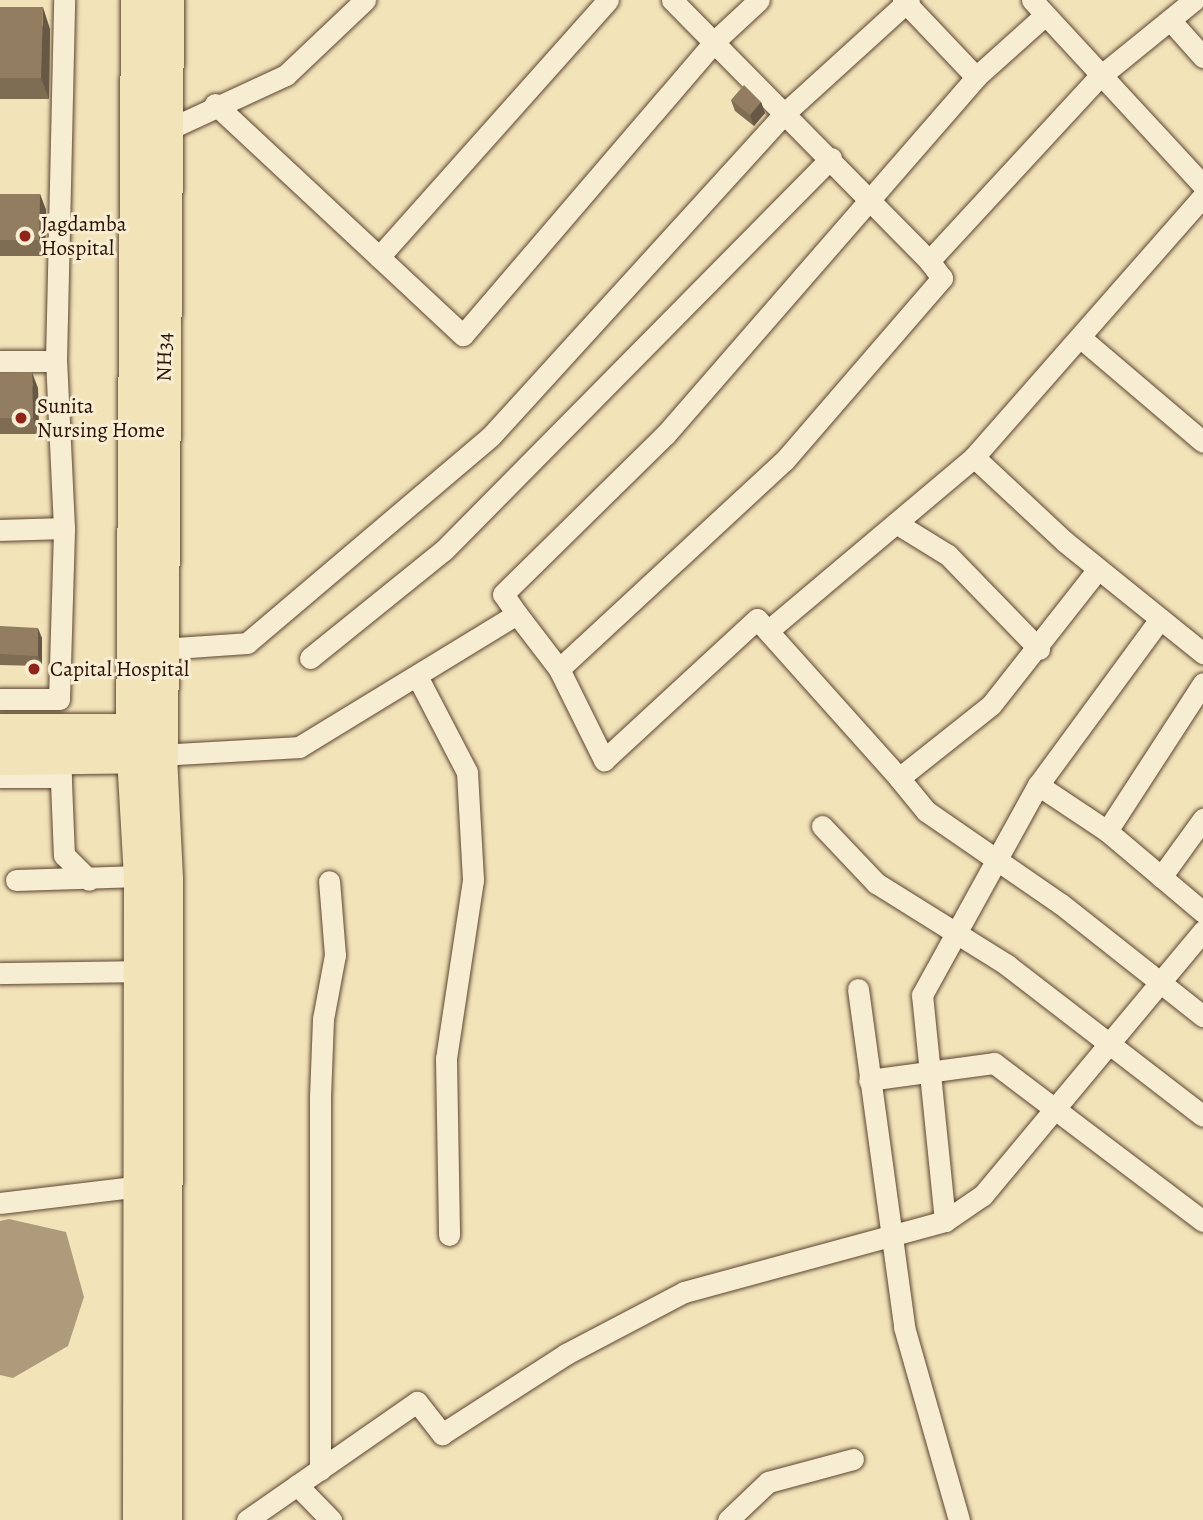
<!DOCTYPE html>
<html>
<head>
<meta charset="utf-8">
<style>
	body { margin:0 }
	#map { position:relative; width:1203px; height:1520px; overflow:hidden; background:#f2e3b9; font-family:Alegreya,serif }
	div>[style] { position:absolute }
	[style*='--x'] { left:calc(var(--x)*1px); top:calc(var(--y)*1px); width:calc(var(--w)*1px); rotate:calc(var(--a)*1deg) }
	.water>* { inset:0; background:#ae9b7b }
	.roads { filter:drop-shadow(0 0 2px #5c4430) drop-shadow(0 0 2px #5c4430) }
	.minor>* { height:21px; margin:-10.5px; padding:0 10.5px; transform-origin:10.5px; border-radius:10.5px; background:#f7edd2 }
	.primary>* { height:33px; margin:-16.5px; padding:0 16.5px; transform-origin:16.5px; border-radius:16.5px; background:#f2e3b9 }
	.trunk>* { height:35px; margin:-17.5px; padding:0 17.5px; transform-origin:17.5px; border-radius:17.5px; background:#f2e3b9 }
	.wall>* { inset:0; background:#7e6c53 }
	.shaded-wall>* { inset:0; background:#665844 }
	.building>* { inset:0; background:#927d61 }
	.dots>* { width:19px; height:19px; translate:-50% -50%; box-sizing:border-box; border:4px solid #f7edd2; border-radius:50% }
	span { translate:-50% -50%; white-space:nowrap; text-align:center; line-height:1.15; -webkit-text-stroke:6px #f7edd2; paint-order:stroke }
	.poi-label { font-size:21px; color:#2a0f02 }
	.left { translate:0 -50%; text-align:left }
	.street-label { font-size:21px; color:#2a0f02 }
</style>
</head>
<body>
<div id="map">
	<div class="water">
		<div style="clip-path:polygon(9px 1219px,66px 1232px,84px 1297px,68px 1346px,13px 1378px,0 1375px,0 1221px)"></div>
	</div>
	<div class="roads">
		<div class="minor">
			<div style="--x:672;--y:0;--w:366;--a:45.4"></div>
			<div style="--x:929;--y:261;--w:249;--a:-47.3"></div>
			<div style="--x:1098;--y:78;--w:124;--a:-39.1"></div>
			<div style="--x:903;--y:0;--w:106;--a:46.5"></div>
			<div style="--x:1032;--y:0;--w:252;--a:47.3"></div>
			<div style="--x:1170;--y:20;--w:50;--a:48.3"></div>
			<div style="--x:215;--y:104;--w:339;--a:43"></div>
			<div style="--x:463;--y:335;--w:390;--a:-49.4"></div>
			<div style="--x:717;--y:39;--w:57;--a:-42.9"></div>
			<div style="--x:167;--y:130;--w:131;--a:-24.8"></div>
			<div style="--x:286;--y:75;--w:109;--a:-43.5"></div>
			<div style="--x:379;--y:257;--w:344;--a:-48.3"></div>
			<div style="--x:1081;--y:338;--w:160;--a:40.4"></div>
			<div style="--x:0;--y:361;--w:56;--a:0"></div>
			<div style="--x:974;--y:457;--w:123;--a:43"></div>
			<div style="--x:1064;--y:541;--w:179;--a:38.9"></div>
			<div style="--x:896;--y:523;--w:61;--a:31.6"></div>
			<div style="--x:948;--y:555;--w:131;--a:45.9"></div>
			<div style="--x:0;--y:530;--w:64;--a:-1.8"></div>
			<div style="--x:1098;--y:569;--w:173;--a:128.2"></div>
			<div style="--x:991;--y:705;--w:117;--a:141.6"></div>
			<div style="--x:899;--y:778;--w:43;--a:50.7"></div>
			<div style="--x:926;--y:811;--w:164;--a:34.6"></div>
			<div style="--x:1061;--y:904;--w:181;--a:38.3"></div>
			<div style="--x:517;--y:614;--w:24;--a:-125"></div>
			<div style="--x:503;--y:594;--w:228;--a:-44.5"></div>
			<div style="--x:666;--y:434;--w:473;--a:-49"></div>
			<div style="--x:976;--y:77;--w:93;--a:-41.9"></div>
			<div style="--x:770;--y:629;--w:267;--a:-40.1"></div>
			<div style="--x:974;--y:457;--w:347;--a:-48.7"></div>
			<div style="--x:160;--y:649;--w:87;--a:-3.9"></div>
			<div style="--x:247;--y:643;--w:320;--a:-40.3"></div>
			<div style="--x:491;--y:436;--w:438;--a:-47.7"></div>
			<div style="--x:786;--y:112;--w:166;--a:-42.3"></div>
			<div style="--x:310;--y:658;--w:172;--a:-38.9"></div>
			<div style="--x:444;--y:550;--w:551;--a:-45.37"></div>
			<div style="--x:559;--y:669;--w:306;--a:-42.8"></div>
			<div style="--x:784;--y:461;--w:242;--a:-49.2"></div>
			<div style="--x:942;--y:278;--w:21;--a:-127"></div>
			<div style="--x:417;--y:676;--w:108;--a:62.5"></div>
			<div style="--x:467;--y:772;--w:108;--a:86.8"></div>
			<div style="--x:473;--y:880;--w:181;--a:98.6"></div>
			<div style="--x:446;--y:1059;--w:176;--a:89"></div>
			<div style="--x:0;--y:699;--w:59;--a:0"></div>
			<div style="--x:59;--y:699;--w:171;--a:-88.3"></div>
			<div style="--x:64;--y:528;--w:167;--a:-92.7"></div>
			<div style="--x:56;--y:361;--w:361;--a:-88.7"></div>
			<div style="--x:160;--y:755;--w:139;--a:-3.3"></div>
			<div style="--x:299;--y:747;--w:255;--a:-31.4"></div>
			<div style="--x:517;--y:614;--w:69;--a:52.6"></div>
			<div style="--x:559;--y:669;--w:102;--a:63.7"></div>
			<div style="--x:604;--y:760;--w:208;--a:-42.7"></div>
			<div style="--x:757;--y:619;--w:213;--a:48.2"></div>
			<div style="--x:60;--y:757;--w:98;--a:87.7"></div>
			<div style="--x:64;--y:855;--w:35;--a:45"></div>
			<div style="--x:0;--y:777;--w:61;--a:0"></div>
			<div style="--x:1038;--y:785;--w:83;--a:33.7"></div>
			<div style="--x:1107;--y:831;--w:126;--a:40.2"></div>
			<div style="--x:822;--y:826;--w:79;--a:46.5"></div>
			<div style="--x:876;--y:883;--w:155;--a:32"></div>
			<div style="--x:1007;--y:965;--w:247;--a:37.6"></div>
			<div style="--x:1107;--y:831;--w:176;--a:-57"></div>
			<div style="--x:1161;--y:877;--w:72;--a:-54.1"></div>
			<div style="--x:16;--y:880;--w:124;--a:-1.8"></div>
			<div style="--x:0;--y:973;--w:138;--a:-0.8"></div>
			<div style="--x:858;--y:989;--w:341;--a:82.2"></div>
			<div style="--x:904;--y:1327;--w:201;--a:74.1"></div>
			<div style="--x:869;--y:1080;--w:126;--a:-7.7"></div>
			<div style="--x:994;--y:1063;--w:262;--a:37.1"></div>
			<div style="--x:0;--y:1203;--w:141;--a:-6.9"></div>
			<div style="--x:945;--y:1221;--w:227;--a:-95.8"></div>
			<div style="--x:922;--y:995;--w:240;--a:-61.1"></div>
			<div style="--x:1038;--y:785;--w:206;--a:-53.7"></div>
			<div style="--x:320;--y:1470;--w:373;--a:-90"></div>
			<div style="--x:320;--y:1097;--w:78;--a:-87.8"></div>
			<div style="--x:323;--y:1019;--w:65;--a:-79.4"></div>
			<div style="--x:335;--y:955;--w:74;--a:-94.6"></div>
			<div style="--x:297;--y:1485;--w:49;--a:45.8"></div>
			<div style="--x:247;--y:1520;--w:207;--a:-34.8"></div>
			<div style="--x:417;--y:1402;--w:41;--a:52"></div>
			<div style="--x:442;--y:1434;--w:148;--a:-32.8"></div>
			<div style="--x:566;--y:1354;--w:133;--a:-27.7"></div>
			<div style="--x:684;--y:1292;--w:270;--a:-15.2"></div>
			<div style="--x:945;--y:1221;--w:46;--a:-34.4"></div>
			<div style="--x:983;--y:1195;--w:344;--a:-50.2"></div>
			<div style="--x:728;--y:1520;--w:55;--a:-43.5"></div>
			<div style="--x:768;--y:1482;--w:88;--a:-15.1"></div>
		</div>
		<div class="primary">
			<div style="--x:160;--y:755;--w:124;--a:87.2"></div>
			<div style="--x:166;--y:879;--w:641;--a:90.09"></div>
			<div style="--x:133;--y:756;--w:120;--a:86.7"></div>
			<div style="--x:140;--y:876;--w:644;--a:90.09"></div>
		</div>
		<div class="trunk">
			<div style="--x:0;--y:731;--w:157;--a:0"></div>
			<div style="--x:133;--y:756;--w:756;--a:-89.62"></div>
			<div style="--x:0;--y:757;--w:160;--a:-0.7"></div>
			<div style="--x:160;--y:755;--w:755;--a:-89.54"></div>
		</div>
	</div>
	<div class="wall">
		<div style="clip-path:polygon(0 7px,50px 29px,49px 99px,0 99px)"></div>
		<div style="clip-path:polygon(731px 100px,761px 102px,765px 113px,754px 126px,735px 111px)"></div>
		<div style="clip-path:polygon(0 194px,40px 194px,46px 210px,45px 256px,0 256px)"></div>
		<div style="clip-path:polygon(0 373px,38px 388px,39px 434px,0 434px)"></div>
		<div style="clip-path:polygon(0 626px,42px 638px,42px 666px,0 665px)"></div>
	</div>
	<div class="shaded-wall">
		<div style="clip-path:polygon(43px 7px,50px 29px,49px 99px,41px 78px)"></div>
		<div style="clip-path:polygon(761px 102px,765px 113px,754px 126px,750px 115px)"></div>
		<div style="clip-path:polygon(40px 194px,46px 210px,45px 256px,39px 240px)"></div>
		<div style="clip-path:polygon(32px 372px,38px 388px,39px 434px,33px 418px)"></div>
		<div style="clip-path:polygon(38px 628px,42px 638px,42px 666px,38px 656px)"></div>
	</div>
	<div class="building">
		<div style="clip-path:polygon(0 7px,43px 7px,41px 78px,0 78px)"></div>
		<div style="clip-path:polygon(744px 85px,761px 102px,750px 115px,731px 100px)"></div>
		<div style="clip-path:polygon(0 194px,40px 194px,39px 240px,0 240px)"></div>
		<div style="clip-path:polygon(32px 372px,33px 418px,0 418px,0 373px)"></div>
		<div style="clip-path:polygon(0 626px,38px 628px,38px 656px,0 654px)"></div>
	</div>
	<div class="dots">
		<div style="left:25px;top:236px;background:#8f2418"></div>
		<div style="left:21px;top:418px;background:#8f2418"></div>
		<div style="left:34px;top:669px;background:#8f2418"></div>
	</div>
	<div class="poi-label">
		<span class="left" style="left:41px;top:236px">Jagdamba<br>Hospital</span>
		<span class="left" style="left:37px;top:418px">Sunita<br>Nursing Home</span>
		<span class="left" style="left:50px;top:669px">Capital Hospital</span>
	</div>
	<div class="street-label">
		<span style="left:164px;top:357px;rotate:-89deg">NH34</span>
	</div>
</div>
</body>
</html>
